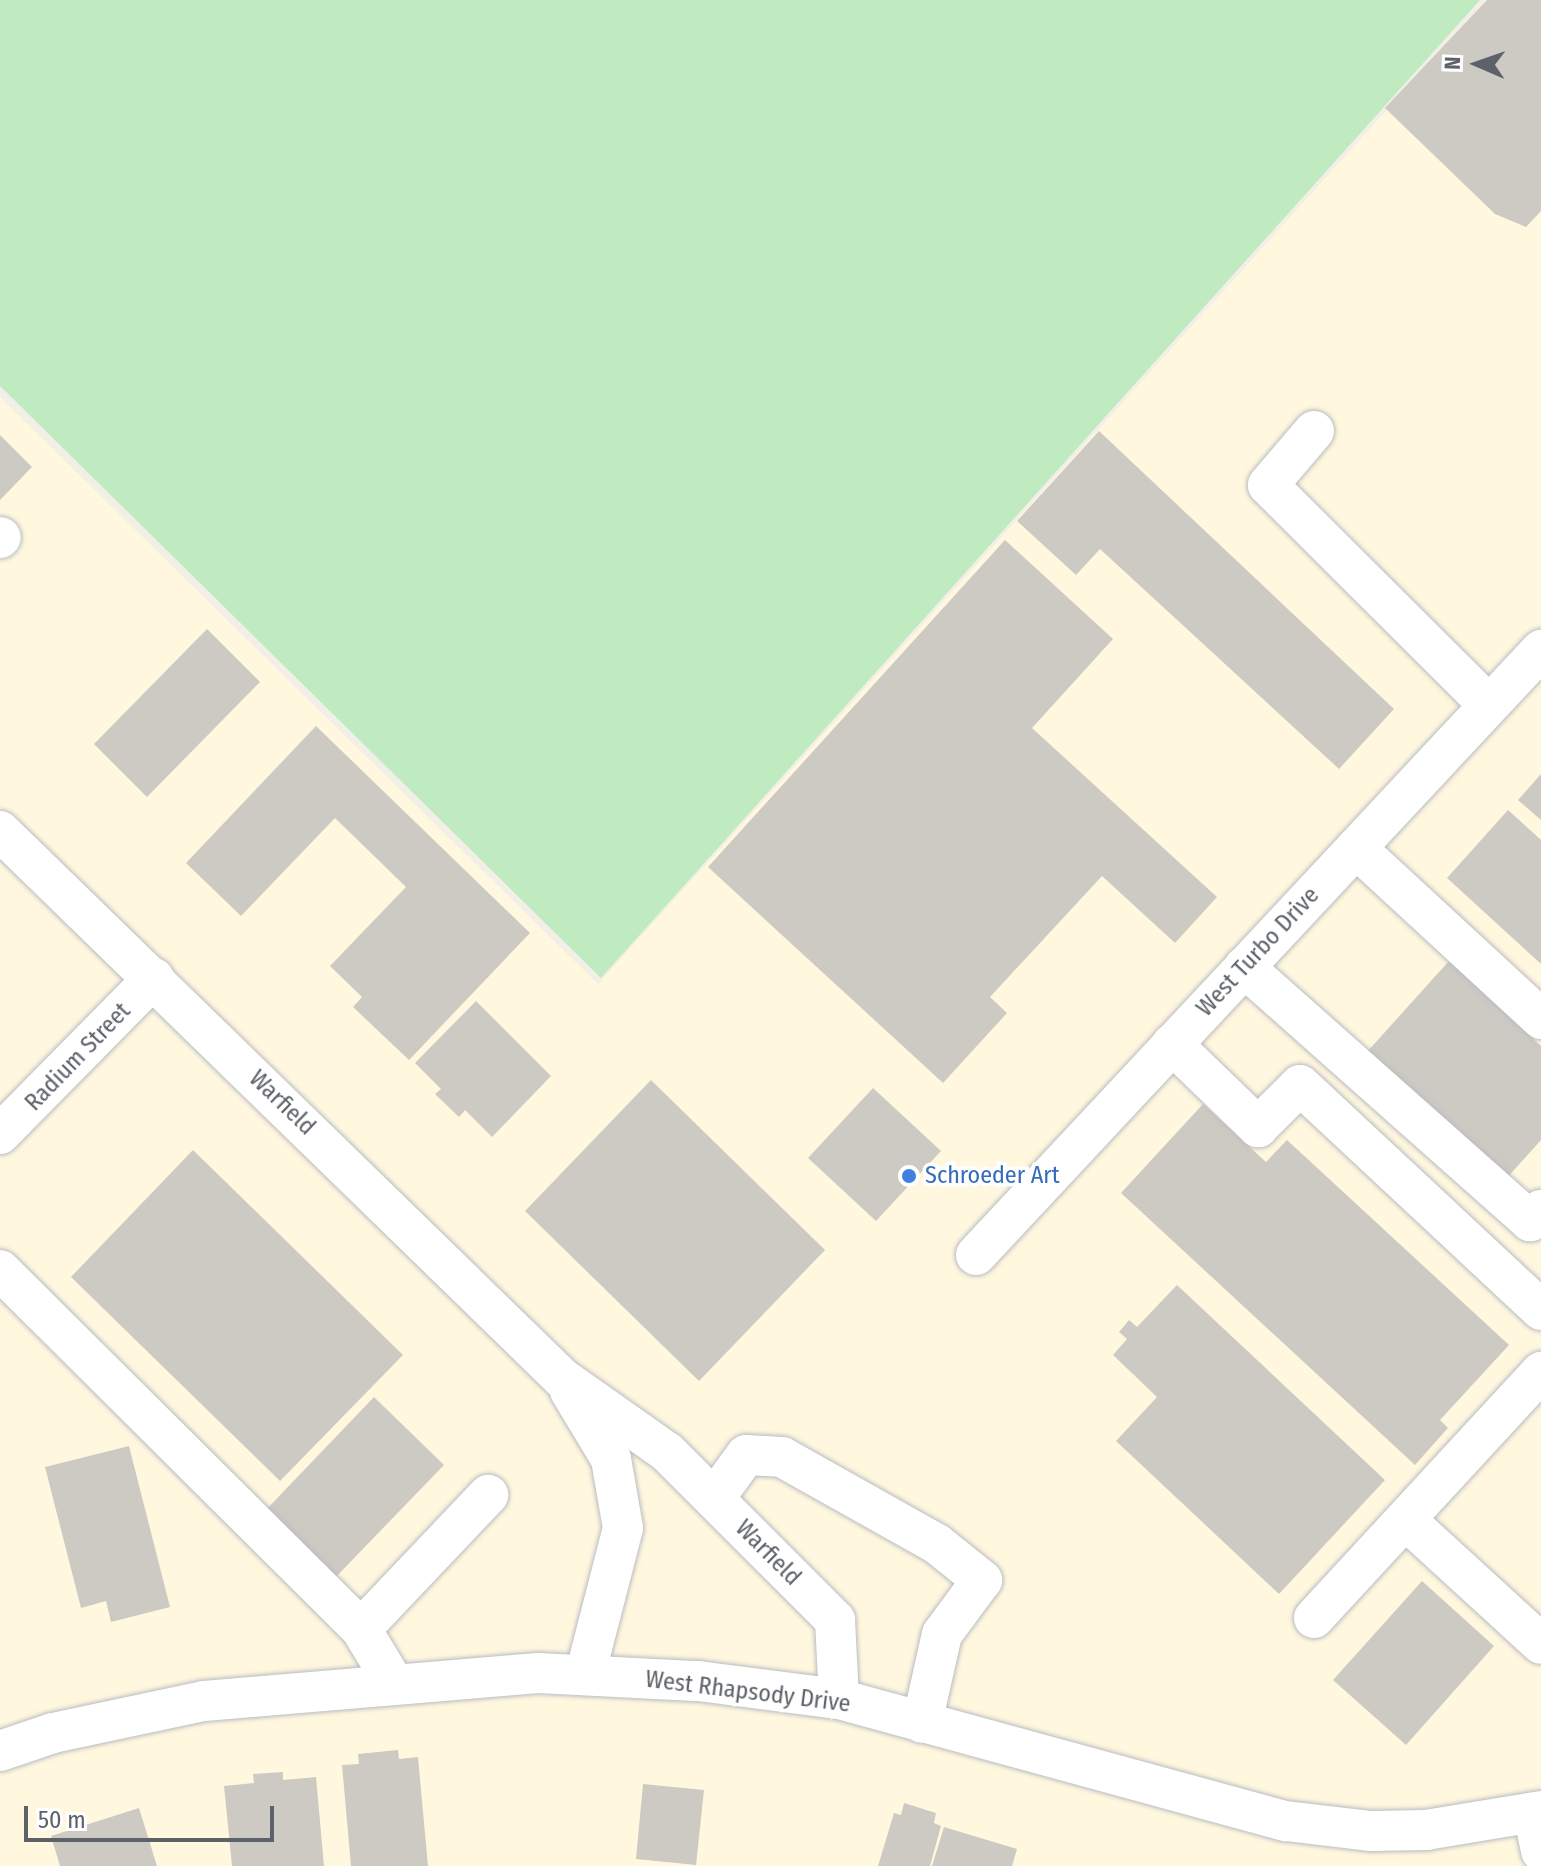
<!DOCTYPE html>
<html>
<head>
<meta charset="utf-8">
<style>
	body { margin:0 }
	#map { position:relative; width:1541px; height:1866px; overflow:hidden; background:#f1efe6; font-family:"Fira Sans Condensed",sans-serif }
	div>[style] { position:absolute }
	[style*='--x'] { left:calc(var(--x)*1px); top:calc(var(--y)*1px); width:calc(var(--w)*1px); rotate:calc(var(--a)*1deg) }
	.commercial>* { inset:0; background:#fff7de }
	.green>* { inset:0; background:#c0ebc1 }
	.building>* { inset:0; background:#cdcac3 }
	.roads { filter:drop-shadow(0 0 2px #b9bcc1) drop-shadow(0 0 2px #b9bcc1) }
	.minor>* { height:40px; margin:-20px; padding:0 20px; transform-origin:20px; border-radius:20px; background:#fff }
	.dots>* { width:22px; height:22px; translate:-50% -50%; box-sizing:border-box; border:4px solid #fff; border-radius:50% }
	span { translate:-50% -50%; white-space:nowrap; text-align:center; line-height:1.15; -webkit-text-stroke:7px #fff; paint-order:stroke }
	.street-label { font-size:24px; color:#5d6268 }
	.shop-label { font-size:24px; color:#366cbe }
	.left { translate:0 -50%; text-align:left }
	.north { position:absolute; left:1437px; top:24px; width:80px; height:80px; -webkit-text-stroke:6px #fff; paint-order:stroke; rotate:272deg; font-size:22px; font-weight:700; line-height:32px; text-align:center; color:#5d6268 }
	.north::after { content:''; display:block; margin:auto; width:28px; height:36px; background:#5d6268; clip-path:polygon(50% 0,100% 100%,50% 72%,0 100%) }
	.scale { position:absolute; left:24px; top:1806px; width:250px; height:36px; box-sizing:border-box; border:4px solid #5d6268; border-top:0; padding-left:10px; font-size:24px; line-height:28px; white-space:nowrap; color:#5d6268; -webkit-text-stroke:6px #fff; paint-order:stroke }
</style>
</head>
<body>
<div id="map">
	<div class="commercial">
		<div style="clip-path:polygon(1486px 0,1541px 0,1541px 1866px,0 1866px,0 397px,598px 984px)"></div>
	</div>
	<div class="green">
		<div style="clip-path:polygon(0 0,1480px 0,601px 978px,0 386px)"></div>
	</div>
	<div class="building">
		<div style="clip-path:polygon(1487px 0,1541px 0,1541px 211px,1526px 227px,1495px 214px,1385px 108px)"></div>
		<div style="clip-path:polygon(1099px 431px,1394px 709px,1339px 769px,1100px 549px,1076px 575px,1017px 521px)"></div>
		<div style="clip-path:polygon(0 435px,32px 467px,0 500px)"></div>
		<div style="clip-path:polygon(1005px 540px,1113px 639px,1032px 728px,1217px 897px,1175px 943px,1102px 876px,990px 997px,1007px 1013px,943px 1083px,708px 867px)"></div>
		<div style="clip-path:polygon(207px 629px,260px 682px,147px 797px,94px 744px)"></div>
		<div style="clip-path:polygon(316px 726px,530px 933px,409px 1060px,353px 1007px,362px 997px,330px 966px,406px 887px,335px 818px,241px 916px,186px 863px)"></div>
		<div style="clip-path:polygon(1541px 774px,1541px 820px,1518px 800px)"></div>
		<div style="clip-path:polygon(1508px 810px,1541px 840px,1541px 964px,1447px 878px)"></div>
		<div style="clip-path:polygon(1449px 961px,1541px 1046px,1541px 1140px,1505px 1180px,1366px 1053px)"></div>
		<div style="clip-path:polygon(476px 1001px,551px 1076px,492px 1137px,465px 1110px,459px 1117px,435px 1094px,441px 1089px,415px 1063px)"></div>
		<div style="clip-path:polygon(651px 1080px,825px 1250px,699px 1381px,525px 1211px)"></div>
		<div style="clip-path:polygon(873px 1088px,941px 1151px,876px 1221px,808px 1158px)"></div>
		<div style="clip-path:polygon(1203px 1104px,1266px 1162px,1287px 1140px,1509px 1345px,1440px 1420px,1448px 1428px,1415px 1465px,1121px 1193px)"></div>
		<div style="clip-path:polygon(193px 1150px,403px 1355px,280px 1481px,71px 1277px)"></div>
		<div style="clip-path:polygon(1177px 1285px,1385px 1480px,1279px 1594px,1116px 1441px,1157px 1397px,1113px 1355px,1127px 1339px,1119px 1332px,1129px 1320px,1137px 1327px)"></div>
		<div style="clip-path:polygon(374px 1397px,444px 1465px,331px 1582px,262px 1514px)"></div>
		<div style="clip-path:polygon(129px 1446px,170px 1607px,111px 1622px,106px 1601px,81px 1608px,45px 1467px)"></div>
		<div style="clip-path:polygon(1422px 1581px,1494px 1646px,1406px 1745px,1333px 1680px)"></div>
		<div style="clip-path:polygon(398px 1750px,399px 1759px,418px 1757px,428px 1866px,351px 1866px,342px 1765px,359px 1764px,358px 1754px)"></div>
		<div style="clip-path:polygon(283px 1772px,283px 1780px,316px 1777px,324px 1866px,232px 1866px,224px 1786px,254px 1783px,253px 1774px)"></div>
		<div style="clip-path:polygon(643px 1784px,704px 1790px,696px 1865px,636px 1859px)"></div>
		<div style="clip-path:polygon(904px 1803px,936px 1813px,934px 1823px,941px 1826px,930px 1866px,878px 1866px,894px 1813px,901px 1815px)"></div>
		<div style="clip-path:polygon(139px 1808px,157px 1866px,60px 1866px,51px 1836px)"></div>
		<div style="clip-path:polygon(944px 1827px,1017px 1849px,1012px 1866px,932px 1866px)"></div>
	</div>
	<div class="roads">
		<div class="minor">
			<div style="--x:1314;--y:431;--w:71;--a:130.4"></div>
			<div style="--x:1268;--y:485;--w:312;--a:44.9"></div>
			<div style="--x:0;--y:538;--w:1;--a:-45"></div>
			<div style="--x:0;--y:831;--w:784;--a:44.23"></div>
			<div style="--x:562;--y:1378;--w:128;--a:35.2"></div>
			<div style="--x:667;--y:1452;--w:238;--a:45"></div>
			<div style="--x:835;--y:1620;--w:79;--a:87.1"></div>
			<div style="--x:1356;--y:848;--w:252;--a:42.7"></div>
			<div style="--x:1244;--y:967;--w:383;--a:41.6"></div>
			<div style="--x:1530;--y:1221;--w:16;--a:-45"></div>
			<div style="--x:1172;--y:1044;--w:120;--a:44"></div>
			<div style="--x:1258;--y:1127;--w:59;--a:-45"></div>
			<div style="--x:1300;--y:1085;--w:330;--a:43"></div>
			<div style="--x:0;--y:1134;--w:219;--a:-45.4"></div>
			<div style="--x:976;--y:1255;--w:828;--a:-46.96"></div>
			<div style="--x:0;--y:1270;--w:509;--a:44.84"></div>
			<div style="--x:361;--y:1629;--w:62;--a:58.9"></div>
			<div style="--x:570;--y:1391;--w:79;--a:58.9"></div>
			<div style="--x:611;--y:1459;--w:70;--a:80.1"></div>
			<div style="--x:623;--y:1528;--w:152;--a:104.5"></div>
			<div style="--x:714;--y:1499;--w:54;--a:-54"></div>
			<div style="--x:746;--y:1455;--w:36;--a:3"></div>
			<div style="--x:782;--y:1457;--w:178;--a:29.3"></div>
			<div style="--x:937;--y:1544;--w:58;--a:38.7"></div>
			<div style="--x:982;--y:1580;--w:67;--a:126.5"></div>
			<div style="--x:942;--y:1634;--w:91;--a:102.7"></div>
			<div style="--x:1408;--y:1522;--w:180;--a:42.5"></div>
			<div style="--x:1314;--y:1618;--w:335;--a:-47.3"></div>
			<div style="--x:361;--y:1629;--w:185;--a:-46.5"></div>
			<div style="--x:0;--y:1751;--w:56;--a:-18.8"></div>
			<div style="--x:53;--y:1733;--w:154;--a:-12"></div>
			<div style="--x:204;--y:1701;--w:335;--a:-4.8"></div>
			<div style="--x:538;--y:1673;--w:160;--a:2.9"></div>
			<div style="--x:698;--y:1681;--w:142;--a:7.3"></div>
			<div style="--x:839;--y:1699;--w:463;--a:15.3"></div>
			<div style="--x:1286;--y:1821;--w:86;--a:6.7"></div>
			<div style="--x:1371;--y:1831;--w:55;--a:-1"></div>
			<div style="--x:1426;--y:1830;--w:117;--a:-9.4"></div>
			<div style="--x:1533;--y:1813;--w:39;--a:78"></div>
		</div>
	</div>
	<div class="dots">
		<div style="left:909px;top:1176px;background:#3f7fe0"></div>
	</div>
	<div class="street-label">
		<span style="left:1258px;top:952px;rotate:-47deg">West Turbo Drive</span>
		<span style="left:78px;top:1057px;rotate:-46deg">Radium Street</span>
		<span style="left:282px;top:1103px;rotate:44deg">Warfield</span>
		<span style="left:768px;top:1553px;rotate:45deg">Warfield</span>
		<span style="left:748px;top:1692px;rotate:7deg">West Rhapsody Drive</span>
	</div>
	<div class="shop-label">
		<span class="left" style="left:925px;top:1176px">Schroeder Art</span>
	</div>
	<div class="north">N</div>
	<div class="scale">50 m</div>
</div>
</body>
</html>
